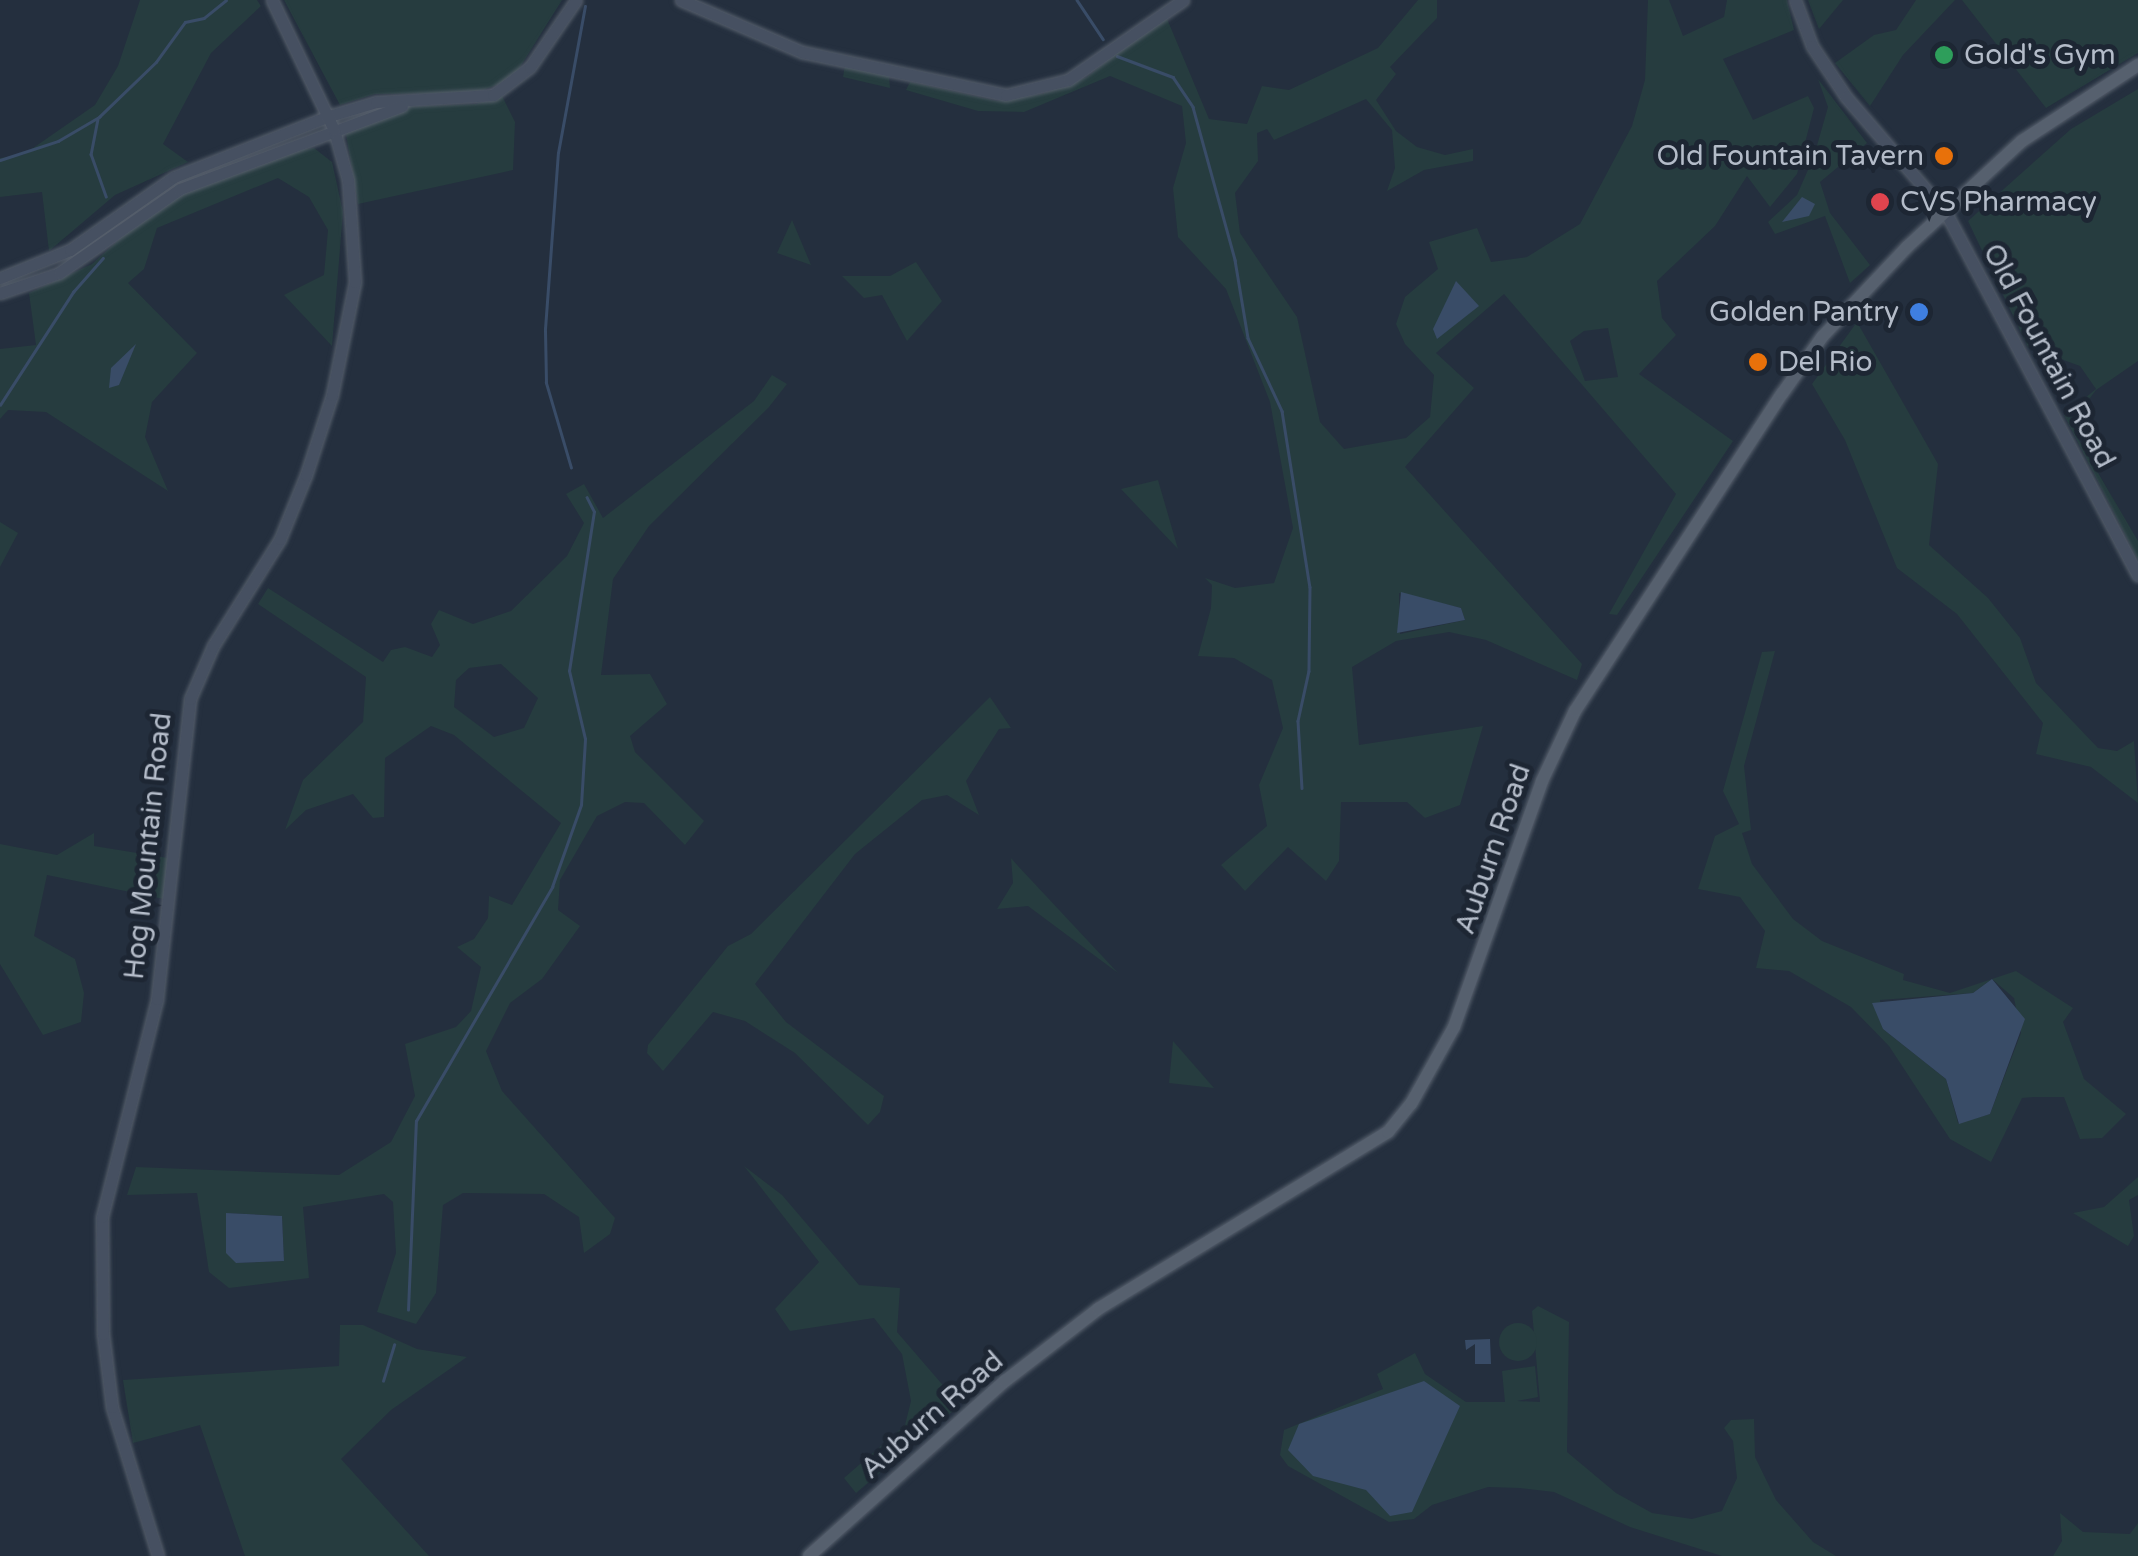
<!DOCTYPE html>
<html>
<head>
<meta charset="utf-8">
<style>
	body { margin:0 }
	#map { position:relative; width:2138px; height:1556px; overflow:hidden; background:#242f3e; font-family:"Varela Round",sans-serif }
	div>[style] { position:absolute }
	[style*='--x'] { left:calc(var(--x)*1px); top:calc(var(--y)*1px); width:calc(var(--w)*1px); rotate:calc(var(--a)*1deg) }
	.green>* { inset:0; background:#263c3f }
	.round { border-radius:50% }
	.water>* { inset:0; background:#394c67 }
	.stream>* { height:2.5px; margin:-1.25px; padding:0 1.25px; transform-origin:1.25px; border-radius:1.25px; background:#394c67 }
	.roads { filter:drop-shadow(0 0 2px #565f6c) drop-shadow(0 0 2px #565f6c) }
	.secondary>* { height:11px; margin:-5.5px; padding:0 5.5px; transform-origin:5.5px; border-radius:5.5px; background:#465061 }
	.primary>* { height:12px; margin:-6px; padding:0 6px; transform-origin:6px; border-radius:6px; background:#56606e }
	.dots>* { width:28px; height:28px; translate:-50% -50%; box-sizing:border-box; border:5px solid #1d2633; border-radius:50% }
	span { translate:-50% -50%; white-space:nowrap; text-align:center; line-height:1.15; -webkit-text-stroke:10px #1d2633; paint-order:stroke }
	.poi-label { font-size:28px; color:#b4bcc9 }
	.left { translate:0 -50%; text-align:left }
	.right { translate:-100% -50%; text-align:right }
	.street-label { font-size:28px; color:#b4bcc9 }
</style>
</head>
<body>
<div id="map">
	<div class="green">
		<div style="clip-path:polygon(140px 0,257px 0,261px 6px,211px 53px,163px 144px,188px 162px,115px 195px,49px 251px,42px 192px,0 197px,0 158px,23px 155px,95px 105px,118px 66px)"></div>
		<div style="clip-path:polygon(284px 0,562px 0,517px 72px,500px 84px,474px 93px,375px 94px,340px 105px)"></div>
		<div style="clip-path:polygon(evenodd,1418px 0,1437px 0,1437px 18px,1390px 67px,1396px 74px,1376px 100px,1396px 131px,1417px 147px,1445px 155px,1473px 149px,1473px 161px,1424px 170px,1387px 191px,1395px 168px,1392px 130px,1366px 99px,1274px 140px,1267px 129px,1257px 133px,1258px 161px,1235px 193px,1240px 233px,1297px 317px,1320px 422px,1344px 449px,1406px 438px,1430px 417px,1434px 375px,1405px 344px,1396px 324px,1405px 297px,1438px 269px,1429px 242px,1477px 228px,1491px 262px,1527px 257px,1580px 224px,1632px 126px,1645px 80px,1648px 0,1669px 0,1683px 36px,1724px 17px,1727px 0,1787px 0,1794px 30px,1723px 59px,1753px 120px,1808px 96px,1814px 108px,1797px 174px,1770px 207px,1747px 176px,1715px 226px,1657px 281px,1662px 318px,1676px 335px,1639px 374px,1733px 441px,1617px 615px,1609px 614px,1676px 494px,1504px 294px,1436px 353px,1474px 388px,1405px 467px,1582px 664px,1577px 680px,1486px 640px,1449px 632px,1396px 641px,1352px 667px,1359px 745px,1483px 726px,1460px 805px,1425px 818px,1407px 802px,1341px 802px,1339px 861px,1326px 881px,1288px 847px,1245px 891px,1221px 865px,1267px 826px,1259px 785px,1283px 728px,1272px 680px,1234px 658px,1198px 656px,1211px 608px,1212px 585px,1205px 578px,1235px 588px,1274px 583px,1293px 528px,1270px 402px,1226px 289px,1178px 237px,1173px 188px,1186px 143px,1182px 106px,1110px 76px,1024px 112px,978px 111px,906px 90px,910px 82px,997px 101px,1042px 94px,1087px 77px,1165px 14px,1209px 119px,1247px 124px,1262px 86px,1289px 90px,1378px 48px,1418px 0,1608px 328px,1618px 377px,1585px 381px,1570px 341px,1584px 331px,1608px 328px,1418px 0,1399px 593px,1461px 608px,1465px 620px,1400px 634px,1399px 593px)"></div>
		<div style="clip-path:polygon(1808px 0,1843px 0,1819px 29px)"></div>
		<div style="clip-path:polygon(1916px 0,1955px 0,1903px 55px,1870px 106px,1835px 63px,1874px 35px,1896px 30px)"></div>
		<div style="clip-path:polygon(1962px 0,2138px 0,2138px 53px,2046px 108px)"></div>
		<div style="clip-path:polygon(845px 65px,889px 76px,890px 88px,843px 77px)"></div>
		<div style="clip-path:polygon(1818px 79px,1867px 143px,1820px 182px,1830px 213px,1870px 265px,1850px 283px,1825px 216px,1775px 234px,1768px 222px,1797px 195px,1814px 156px,1828px 107px)"></div>
		<div style="clip-path:polygon(2138px 89px,2138px 361px,2096px 390px,2078px 414px,2077px 437px,2138px 541px,2138px 560px,2064px 415px,2096px 389px,2080px 366px,2028px 347px,1968px 221px,2071px 129px)"></div>
		<div style="clip-path:polygon(502px 96px,515px 122px,513px 170px,358px 204px,346px 134px,350px 126px,401px 107px,476px 104px)"></div>
		<div style="clip-path:polygon(314px 148px,332px 162px,343px 212px,332px 346px,284px 295px,324px 275px,328px 230px,309px 197px,278px 178px,157px 228px,144px 269px,128px 283px,197px 353px,152px 402px,145px 437px,168px 491px,46px 412px,8px 410px,0 419px,0 349px,36px 345px,29px 293px,92px 264px,135px 225px,183px 194px,283px 152px)"></div>
		<div style="clip-path:polygon(792px 220px,811px 265px,777px 253px)"></div>
		<div style="clip-path:polygon(916px 262px,942px 301px,907px 341px,882px 295px,864px 298px,842px 276px,890px 276px)"></div>
		<div style="clip-path:polygon(1857px 322px,1938px 464px,1929px 545px,1988px 598px,2020px 638px,2036px 683px,2098px 748px,2117px 751px,2134px 741px,2138px 803px,2091px 767px,2036px 754px,2043px 723px,1957px 614px,1897px 568px,1845px 440px,1812px 384px)"></div>
		<div style="clip-path:polygon(evenodd,772px 375px,787px 384px,769px 407px,649px 526px,613px 579px,601px 675px,650px 674px,667px 704px,630px 736px,635px 752px,704px 821px,685px 845px,644px 803px,625px 802px,597px 816px,560px 880px,558px 910px,580px 926px,542px 979px,510px 1003px,486px 1051px,502px 1091px,615px 1218px,610px 1234px,584px 1253px,579px 1217px,544px 1194px,463px 1193px,443px 1205px,436px 1293px,416px 1324px,377px 1312px,396px 1253px,393px 1202px,384px 1194px,303px 1207px,309px 1278px,229px 1288px,209px 1272px,197px 1193px,127px 1195px,136px 1167px,339px 1175px,391px 1142px,415px 1096px,405px 1044px,456px 1027px,471px 1011px,481px 967px,457px 947px,474px 939px,488px 918px,489px 896px,512px 905px,561px 823px,454px 735px,431px 726px,385px 758px,384px 817px,373px 818px,353px 794px,306px 810px,285px 830px,303px 780px,363px 722px,366px 677px,258px 604px,268px 588px,383px 662px,391px 650px,405px 647px,432px 657px,440px 645px,431px 624px,439px 610px,473px 624px,511px 611px,567px 556px,584px 523px,566px 494px,584px 484px,603px 518px,754px 401px,772px 375px,501px 664px,538px 698px,524px 728px,494px 737px,454px 707px,456px 680px,469px 668px,501px 664px,772px 375px,226px 1213px,282px 1216px,284px 1261px,236px 1263px,226px 1213px)"></div>
		<div style="clip-path:polygon(1158px 480px,1178px 549px,1121px 489px)"></div>
		<div style="clip-path:polygon(0 522px,18px 533px,0 567px)"></div>
		<div style="clip-path:polygon(evenodd,1775px 651px,1744px 766px,1751px 830px,1742px 833px,1752px 864px,1793px 919px,1822px 941px,1904px 974px,1903px 980px,1950px 993px,2016px 971px,2073px 1008px,2063px 1022px,2084px 1079px,2126px 1114px,2102px 1138px,2080px 1139px,2064px 1097px,2034px 1097px,2022px 1098px,1991px 1162px,1950px 1139px,1889px 1046px,1851px 1007px,1789px 971px,1756px 968px,1765px 931px,1740px 897px,1698px 889px,1715px 836px,1739px 824px,1723px 791px,1762px 652px,1775px 651px,1992px 979px,2014px 998px,2021px 1033px,1990px 1114px,1958px 1123px,1946px 1079px,1883px 1029px,1880px 1000px,1973px 993px,1992px 979px)"></div>
		<div style="clip-path:polygon(990px 697px,1011px 728px,999px 729px,966px 781px,979px 815px,947px 795px,922px 800px,855px 854px,755px 984px,786px 1022px,884px 1096px,880px 1112px,868px 1125px,795px 1053px,745px 1021px,713px 1012px,663px 1071px,647px 1053px,648px 1045px,728px 946px,751px 934px)"></div>
		<div style="clip-path:polygon(94px 833px,94px 846px,168px 858px,164px 899px,47px 875px,34px 936px,75px 959px,84px 993px,81px 1022px,43px 1035px,0 964px,0 844px,57px 855px)"></div>
		<div style="clip-path:polygon(1011px 858px,1018px 866px,1118px 973px,1028px 906px,997px 909px,1013px 883px)"></div>
		<div style="clip-path:polygon(1173px 1041px,1214px 1088px,1169px 1083px)"></div>
		<div style="clip-path:polygon(744px 1166px,782px 1195px,859px 1285px,900px 1288px,897px 1332px,960px 1405px,856px 1493px,844px 1478px,905px 1425px,911px 1401px,902px 1354px,874px 1318px,790px 1331px,775px 1309px,819px 1262px)"></div>
		<div style="clip-path:polygon(2138px 1177px,2138px 1195px,2129px 1200px,2134px 1236px,2128px 1246px,2073px 1213px,2104px 1207px)"></div>
		<div style="clip-path:polygon(1538px 1306px,1569px 1322px,1567px 1452px,1616px 1493px,1652px 1513px,1692px 1519px,1722px 1511px,1737px 1478px,1733px 1441px,1724px 1428px,1731px 1420px,1754px 1419px,1755px 1457px,1776px 1500px,1813px 1542px,1836px 1556px,1722px 1556px,1630px 1527px,1554px 1492px,1520px 1488px,1488px 1487px,1432px 1505px,1414px 1519px,1389px 1522px,1288px 1466px,1280px 1455px,1284px 1430px,1383px 1389px,1377px 1374px,1415px 1353px,1425px 1374px,1466px 1402px,1505px 1402px,1502px 1371px,1535px 1366px,1538px 1397px,1517px 1401px,1540px 1402px,1532px 1311px)"></div>
		<div class="round" style="left:1499px;top:1323px;width:38px;height:38px"></div>
		<div style="clip-path:polygon(340px 1325px,363px 1325px,417px 1349px,467px 1357px,391px 1410px,341px 1459px,429px 1556px,245px 1556px,200px 1425px,133px 1443px,123px 1380px,339px 1366px)"></div>
		<div style="clip-path:polygon(2060px 1513px,2083px 1532px,2130px 1534px,2138px 1523px,2138px 1556px,2053px 1556px,2062px 1541px)"></div>
	</div>
	<div class="water">
		<div style="clip-path:polygon(1802px 197px,1815px 204px,1809px 216px,1782px 222px)"></div>
		<div style="clip-path:polygon(1456px 281px,1479px 306px,1437px 339px,1433px 329px)"></div>
		<div style="clip-path:polygon(136px 344px,119px 385px,109px 388px,111px 368px)"></div>
		<div style="clip-path:polygon(1401px 592px,1461px 608px,1465px 620px,1397px 633px)"></div>
		<div style="clip-path:polygon(1992px 979px,2025px 1019px,1990px 1114px,1959px 1124px,1946px 1079px,1883px 1029px,1872px 1003px,1973px 993px)"></div>
		<div style="clip-path:polygon(226px 1213px,282px 1216px,284px 1261px,236px 1263px,226px 1253px)"></div>
		<div style="clip-path:polygon(1490px 1339px,1491px 1364px,1475px 1364px,1475px 1344px,1466px 1350px,1465px 1340px)"></div>
		<div style="clip-path:polygon(1424px 1381px,1460px 1406px,1412px 1512px,1390px 1516px,1366px 1490px,1313px 1476px,1288px 1450px,1299px 1424px)"></div>
	</div>
	<div class="stream">
		<div style="--x:1077;--y:0;--w:47;--a:56.3"></div>
		<div style="--x:1117;--y:56;--w:60;--a:20.6"></div>
		<div style="--x:1173;--y:77;--w:36;--a:56"></div>
		<div style="--x:1193;--y:107;--w:159;--a:74.6"></div>
		<div style="--x:1235;--y:260;--w:79;--a:80.5"></div>
		<div style="--x:1248;--y:338;--w:81;--a:65"></div>
		<div style="--x:1282;--y:411;--w:178;--a:81"></div>
		<div style="--x:1310;--y:587;--w:84;--a:90.7"></div>
		<div style="--x:1309;--y:671;--w:51;--a:102.4"></div>
		<div style="--x:1298;--y:721;--w:67;--a:86.6"></div>
		<div style="--x:98;--y:119;--w:36;--a:101"></div>
		<div style="--x:91;--y:154;--w:45;--a:70.3"></div>
		<div style="--x:0;--y:160;--w:61;--a:-18.1"></div>
		<div style="--x:58;--y:141;--w:48;--a:-30.3"></div>
		<div style="--x:99;--y:117;--w:79;--a:-44"></div>
		<div style="--x:156;--y:62;--w:49;--a:-54.1"></div>
		<div style="--x:185;--y:22;--w:19;--a:-12"></div>
		<div style="--x:204;--y:18;--w:28;--a:-39"></div>
		<div style="--x:0;--y:405;--w:135;--a:-57.1"></div>
		<div style="--x:73;--y:292;--w:45;--a:-48.6"></div>
		<div style="--x:571;--y:468;--w:89;--a:-106.4"></div>
		<div style="--x:546;--y:383;--w:54;--a:-91.1"></div>
		<div style="--x:545;--y:329;--w:176;--a:-85.8"></div>
		<div style="--x:558;--y:153;--w:149;--a:-79.6"></div>
		<div style="--x:408;--y:1310;--w:189;--a:-87.6"></div>
		<div style="--x:416;--y:1121;--w:271;--a:-59.8"></div>
		<div style="--x:552;--y:887;--w:87;--a:-70.5"></div>
		<div style="--x:581;--y:805;--w:66;--a:-86.5"></div>
		<div style="--x:585;--y:739;--w:70;--a:-103.2"></div>
		<div style="--x:569;--y:671;--w:161;--a:-81.1"></div>
		<div style="--x:594;--y:512;--w:16;--a:-117"></div>
		<div style="--x:383;--y:1381;--w:38;--a:-73"></div>
	</div>
	<div class="roads">
		<div class="secondary">
			<div style="--x:681;--y:0;--w:132;--a:23.3"></div>
			<div style="--x:802;--y:52;--w:208;--a:11.9"></div>
			<div style="--x:1006;--y:95;--w:64;--a:-13.6"></div>
			<div style="--x:1068;--y:80;--w:140;--a:-34.8"></div>
			<div style="--x:1795;--y:0;--w:49;--a:69.7"></div>
			<div style="--x:1812;--y:46;--w:61;--a:56.3"></div>
			<div style="--x:1846;--y:97;--w:153;--a:49.2"></div>
			<div style="--x:1946;--y:213;--w:410;--a:62.1"></div>
			<div style="--x:0;--y:278;--w:75;--a:-21.8"></div>
			<div style="--x:70;--y:250;--w:127;--a:-35.1"></div>
			<div style="--x:174;--y:177;--w:167;--a:-21.5"></div>
			<div style="--x:329;--y:116;--w:49;--a:-16.6"></div>
			<div style="--x:376;--y:102;--w:117;--a:-3.4"></div>
			<div style="--x:493;--y:95;--w:46;--a:-37.1"></div>
			<div style="--x:530;--y:67;--w:81;--a:-55.5"></div>
			<div style="--x:0;--y:293;--w:62;--a:-18.7"></div>
			<div style="--x:59;--y:273;--w:147;--a:-34.8"></div>
			<div style="--x:180;--y:189;--w:237;--a:-20.5"></div>
			<div style="--x:158;--y:1556;--w:156;--a:-107.2"></div>
			<div style="--x:112;--y:1407;--w:74;--a:-97"></div>
			<div style="--x:103;--y:1334;--w:117;--a:-90.5"></div>
			<div style="--x:102;--y:1217;--w:225;--a:-75.8"></div>
			<div style="--x:157;--y:999;--w:302;--a:-83.7"></div>
			<div style="--x:190;--y:699;--w:58;--a:-66.5"></div>
			<div style="--x:213;--y:646;--w:126;--a:-57.9"></div>
			<div style="--x:280;--y:539;--w:69;--a:-67.9"></div>
			<div style="--x:306;--y:475;--w:84;--a:-72"></div>
			<div style="--x:332;--y:395;--w:115;--a:-78.5"></div>
			<div style="--x:355;--y:282;--w:102;--a:-93.9"></div>
			<div style="--x:348;--y:180;--w:52;--a:-105.6"></div>
			<div style="--x:334;--y:130;--w:144;--a:-115.5"></div>
		</div>
		<div class="primary">
			<div style="--x:809;--y:1556;--w:263;--a:-41.8"></div>
			<div style="--x:1005;--y:1381;--w:118;--a:-37.7"></div>
			<div style="--x:1098;--y:1309;--w:340;--a:-31.4"></div>
			<div style="--x:1388;--y:1132;--w:36;--a:-51"></div>
			<div style="--x:1411;--y:1104;--w:88;--a:-60.8"></div>
			<div style="--x:1454;--y:1027;--w:261;--a:-70.3"></div>
			<div style="--x:1542;--y:781;--w:77;--a:-64.8"></div>
			<div style="--x:1575;--y:711;--w:379;--a:-56.9"></div>
			<div style="--x:1782;--y:394;--w:70;--a:-54.9"></div>
			<div style="--x:1822;--y:337;--w:124;--a:-46.6"></div>
			<div style="--x:1907;--y:247;--w:156;--a:-42.7"></div>
			<div style="--x:2022;--y:141;--w:139;--a:-33.2"></div>
		</div>
	</div>
	<div class="dots">
		<div style="left:1944px;top:55px;background:#2e9e5b"></div>
		<div style="left:1944px;top:156px;background:#e8710a"></div>
		<div style="left:1880px;top:202px;background:#e0444e"></div>
		<div style="left:1919px;top:312px;background:#3f7fe0"></div>
		<div style="left:1758px;top:362px;background:#e8710a"></div>
	</div>
	<div class="poi-label">
		<span class="left" style="left:1964px;top:55px">Gold's Gym</span>
		<span class="right" style="left:1924px;top:156px">Old Fountain Tavern</span>
		<span class="left" style="left:1900px;top:202px">CVS Pharmacy</span>
		<span class="right" style="left:1899px;top:312px">Golden Pantry</span>
		<span class="left" style="left:1778px;top:362px">Del Rio</span>
	</div>
	<div class="street-label">
		<span style="left:2049px;top:356px;rotate:62deg">Old Fountain Road</span>
		<span style="left:148px;top:846px;rotate:-84deg">Hog Mountain Road</span>
		<span style="left:1493px;top:849px;rotate:-71deg">Auburn Road</span>
		<span style="left:932px;top:1415px;rotate:-41deg">Auburn Road</span>
	</div>
</div>
</body>
</html>
